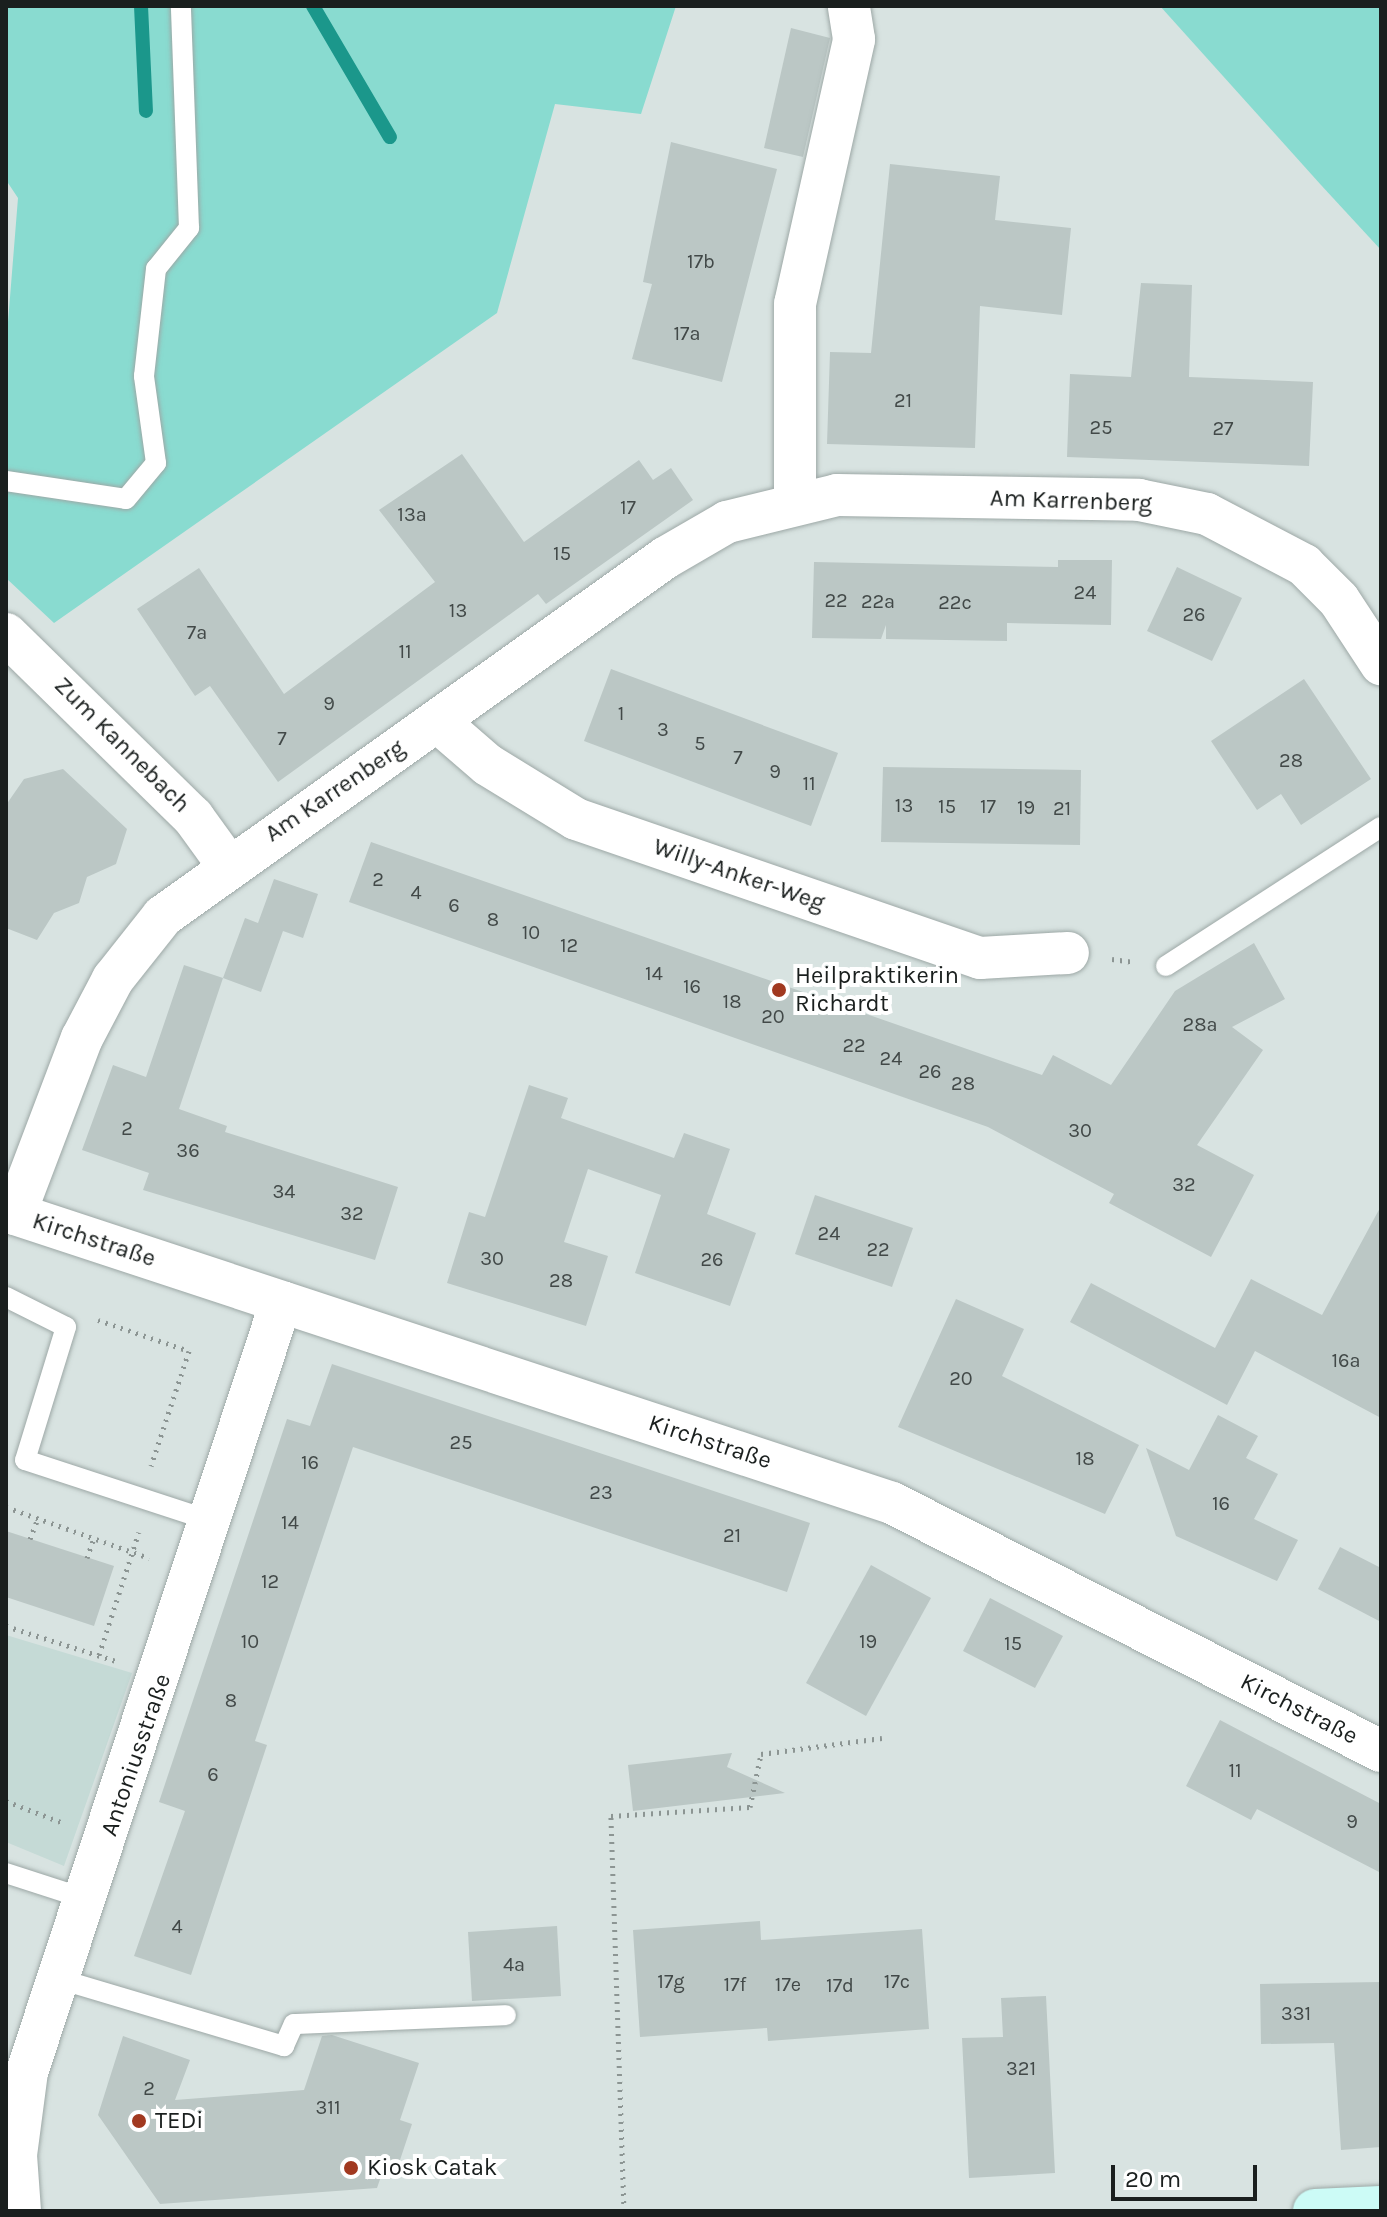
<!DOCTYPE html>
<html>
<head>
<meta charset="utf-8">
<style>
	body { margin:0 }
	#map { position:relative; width:1387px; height:2217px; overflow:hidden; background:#d8e3e1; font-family:Karla,sans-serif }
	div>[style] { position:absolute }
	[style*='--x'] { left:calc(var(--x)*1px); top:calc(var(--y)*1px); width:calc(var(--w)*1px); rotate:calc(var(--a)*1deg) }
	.built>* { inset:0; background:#c5dad6 }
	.green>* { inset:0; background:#89dbd0 }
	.stream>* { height:14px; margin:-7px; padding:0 7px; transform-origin:7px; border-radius:7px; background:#1b978b }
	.building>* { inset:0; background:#bbc7c5 }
	.path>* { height:5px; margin-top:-2.5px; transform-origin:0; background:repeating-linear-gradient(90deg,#8c9593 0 2px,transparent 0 8px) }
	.roads { filter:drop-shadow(0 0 2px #9da8a6) drop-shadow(0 0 2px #9da8a6) }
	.lane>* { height:20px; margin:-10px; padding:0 10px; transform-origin:10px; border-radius:10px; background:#fff }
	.street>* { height:42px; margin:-21px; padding:0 21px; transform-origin:21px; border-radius:21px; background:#fff }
	.secondary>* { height:44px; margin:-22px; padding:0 22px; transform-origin:22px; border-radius:22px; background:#ccfbf6 }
	.dots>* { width:22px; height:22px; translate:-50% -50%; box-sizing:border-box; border:4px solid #fff; border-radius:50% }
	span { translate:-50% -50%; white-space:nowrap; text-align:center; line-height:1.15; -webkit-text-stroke:8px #fff; paint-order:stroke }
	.number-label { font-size:20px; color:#424948 }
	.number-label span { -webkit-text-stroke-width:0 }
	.street-label { font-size:24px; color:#1a1f1e }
	.poi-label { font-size:24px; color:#1a1f1e }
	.left { translate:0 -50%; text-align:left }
	.frame { position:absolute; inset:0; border:8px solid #1a1f1e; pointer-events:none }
	.scale { position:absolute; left:1111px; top:2165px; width:146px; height:36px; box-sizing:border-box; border:4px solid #1a1f1e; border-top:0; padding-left:10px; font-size:24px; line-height:28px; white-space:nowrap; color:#1a1f1e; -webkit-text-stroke:6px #fff; paint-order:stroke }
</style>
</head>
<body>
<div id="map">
	<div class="built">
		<div style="clip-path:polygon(6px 1635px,132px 1673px,64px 1866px,6px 1842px)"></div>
	</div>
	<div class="green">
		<div style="clip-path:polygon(6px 6px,676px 6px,641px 114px,555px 104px,497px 313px,54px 623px,6px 578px,6px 347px,18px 198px,6px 180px)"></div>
		<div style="clip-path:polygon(1160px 6px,1381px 6px,1381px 250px,1321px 185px)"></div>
	</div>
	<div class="stream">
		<div style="--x:141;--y:6;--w:105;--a:87.3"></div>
		<div style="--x:313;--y:6;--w:152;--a:59.6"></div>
	</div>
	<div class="building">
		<div style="clip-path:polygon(791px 28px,830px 38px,803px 157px,764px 148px)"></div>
		<div style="clip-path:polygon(671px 142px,777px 169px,722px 382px,632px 359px,652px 284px,643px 282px)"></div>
		<div style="clip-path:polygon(890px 164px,1000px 176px,995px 220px,1071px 228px,1062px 315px,980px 306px,975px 448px,827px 444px,830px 352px,871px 353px)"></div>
		<div style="clip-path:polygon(1141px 283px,1192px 285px,1189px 377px,1313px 382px,1309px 466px,1067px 457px,1070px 374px,1131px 377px)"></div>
		<div style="clip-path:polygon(462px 454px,524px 542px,639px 460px,653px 480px,671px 468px,693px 500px,546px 604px,538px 594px,278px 782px,210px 686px,195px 696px,137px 609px,199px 568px,284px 694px,435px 582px,379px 510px)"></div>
		<div style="clip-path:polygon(1058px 560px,1112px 560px,1111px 625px,1007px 623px,1007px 641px,886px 639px,886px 625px,881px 639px,812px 638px,814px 562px,1058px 567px)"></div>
		<div style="clip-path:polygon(1177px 567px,1242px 598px,1212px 661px,1147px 631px)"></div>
		<div style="clip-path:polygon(611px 669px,838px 753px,811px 826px,584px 741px)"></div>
		<div style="clip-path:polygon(1304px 679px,1371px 779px,1301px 825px,1281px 794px,1257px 810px,1211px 741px)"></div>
		<div style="clip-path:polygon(883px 767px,1081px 770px,1080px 845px,881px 842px)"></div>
		<div style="clip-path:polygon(63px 769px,127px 829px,116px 864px,87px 877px,79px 903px,54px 913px,37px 940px,6px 928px,6px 805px,24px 779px)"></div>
		<div style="clip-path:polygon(371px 842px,1042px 1075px,1053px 1055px,1111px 1085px,1175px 991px,1254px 943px,1285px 999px,1232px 1027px,1263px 1050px,1197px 1145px,1254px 1175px,1211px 1257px,1109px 1203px,1114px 1194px,988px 1127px,349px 902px)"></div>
		<div style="clip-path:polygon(274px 879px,318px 894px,303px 938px,283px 931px,261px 992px,223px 978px,245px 918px,258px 923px)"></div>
		<div style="clip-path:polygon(184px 965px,223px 978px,179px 1109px,227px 1126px,225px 1132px,398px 1187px,375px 1260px,143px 1190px,149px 1173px,82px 1150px,113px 1065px,146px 1077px)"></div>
		<div style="clip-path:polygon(529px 1085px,568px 1098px,561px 1118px,674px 1158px,684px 1133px,730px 1149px,707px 1214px,756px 1233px,730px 1306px,635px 1273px,661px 1195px,588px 1169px,564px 1242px,608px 1256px,586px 1326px,447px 1283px,469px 1212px,485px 1217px)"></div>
		<div style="clip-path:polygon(815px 1195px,913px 1228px,892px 1287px,795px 1254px)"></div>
		<div style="clip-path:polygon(1381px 1206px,1381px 1418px,1255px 1351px,1227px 1405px,1070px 1322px,1091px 1283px,1215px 1348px,1251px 1279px,1322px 1315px)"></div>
		<div style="clip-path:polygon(956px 1299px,1024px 1329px,1002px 1376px,1139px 1445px,1105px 1514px,898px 1427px)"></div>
		<div style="clip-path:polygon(332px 1364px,810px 1523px,787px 1592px,353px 1447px,255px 1741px,267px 1745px,191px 1975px,134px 1956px,185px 1811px,159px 1802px,287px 1419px,310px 1426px)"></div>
		<div style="clip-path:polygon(1218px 1415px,1258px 1436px,1246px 1458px,1278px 1474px,1254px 1519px,1298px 1540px,1277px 1581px,1176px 1536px,1146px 1448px,1189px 1470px)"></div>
		<div style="clip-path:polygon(6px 1531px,114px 1566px,94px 1626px,6px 1597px)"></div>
		<div style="clip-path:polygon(1340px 1547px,1381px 1568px,1381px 1622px,1318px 1589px)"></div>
		<div style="clip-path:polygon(871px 1565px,931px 1598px,866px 1716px,806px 1683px)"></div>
		<div style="clip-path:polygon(990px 1598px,1063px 1636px,1035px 1688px,963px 1651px)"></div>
		<div style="clip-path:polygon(1220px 1720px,1381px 1804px,1381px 1873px,1257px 1809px,1251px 1820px,1186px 1786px)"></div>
		<div style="clip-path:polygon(732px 1753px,727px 1767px,785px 1793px,633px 1811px,628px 1765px)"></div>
		<div style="clip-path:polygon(760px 1921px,761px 1940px,922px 1929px,929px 2029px,768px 2041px,767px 2028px,640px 2037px,633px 1930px)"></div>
		<div style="clip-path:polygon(557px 1926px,561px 1996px,472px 2001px,468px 1932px)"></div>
		<div style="clip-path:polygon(1381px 1982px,1381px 2147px,1341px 2150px,1334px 2043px,1261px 2044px,1260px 1984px)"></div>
		<div style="clip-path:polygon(1046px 1996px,1055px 2173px,969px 2178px,962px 2038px,1003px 2037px,1001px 1998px)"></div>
		<div style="clip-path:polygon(332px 2035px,419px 2063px,400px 2120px,412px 2124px,398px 2166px,386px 2162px,377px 2188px,160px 2204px,98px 2115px,123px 2036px,190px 2060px,175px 2100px,304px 2090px,322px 2036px)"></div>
	</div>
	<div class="path">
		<div style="--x:1112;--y:959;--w:22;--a:8"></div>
		<div style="--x:98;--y:1320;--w:96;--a:18.8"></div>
		<div style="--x:189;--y:1351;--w:121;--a:108.3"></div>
		<div style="--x:6;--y:1507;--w:152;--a:19.6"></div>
		<div style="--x:30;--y:1539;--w:22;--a:-69"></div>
		<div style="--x:87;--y:1558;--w:21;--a:-71"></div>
		<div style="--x:6;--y:1626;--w:115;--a:17.7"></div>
		<div style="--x:99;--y:1655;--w:129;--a:-72"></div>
		<div style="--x:6;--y:1801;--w:59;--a:20.9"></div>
		<div style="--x:624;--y:2211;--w:395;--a:-91.9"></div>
		<div style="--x:611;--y:1816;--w:139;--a:-3.7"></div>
		<div style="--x:750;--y:1807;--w:54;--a:-78.3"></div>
		<div style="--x:761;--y:1754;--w:122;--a:-7.5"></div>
	</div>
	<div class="roads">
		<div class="lane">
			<div style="--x:6;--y:481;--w:121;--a:8.5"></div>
			<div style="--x:126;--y:499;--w:47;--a:-50.2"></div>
			<div style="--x:156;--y:463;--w:88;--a:-97.9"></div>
			<div style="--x:144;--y:376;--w:108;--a:-83.6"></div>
			<div style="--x:156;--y:269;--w:53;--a:-51.2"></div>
			<div style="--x:189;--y:228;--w:222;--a:-92.1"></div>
			<div style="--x:1166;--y:966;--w:256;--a:-32.9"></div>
			<div style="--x:6;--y:1297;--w:67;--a:26.6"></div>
			<div style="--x:66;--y:1327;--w:139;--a:107.1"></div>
			<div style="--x:25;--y:1460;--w:197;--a:18.1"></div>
			<div style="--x:6;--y:1873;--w:84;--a:18"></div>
			<div style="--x:59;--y:1979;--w:235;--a:16.6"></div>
			<div style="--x:284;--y:2046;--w:24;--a:-66"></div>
			<div style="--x:294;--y:2024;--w:212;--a:-2.4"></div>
		</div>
		<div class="street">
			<div style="--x:795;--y:500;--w:196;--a:-90"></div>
			<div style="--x:795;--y:304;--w:271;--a:-77.4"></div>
			<div style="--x:854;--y:39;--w:33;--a:-99"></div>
			<div style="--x:6;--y:634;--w:262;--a:44.4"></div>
			<div style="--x:193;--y:817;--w:58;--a:54.1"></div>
			<div style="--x:437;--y:721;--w:67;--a:40.8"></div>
			<div style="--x:488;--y:765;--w:103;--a:31.5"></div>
			<div style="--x:576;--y:819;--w:427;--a:19"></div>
			<div style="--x:980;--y:958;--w:88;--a:-3.3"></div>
			<div style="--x:6;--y:1211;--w:933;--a:18.24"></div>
			<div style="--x:892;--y:1503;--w:548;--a:26.89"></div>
			<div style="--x:15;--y:1214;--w:188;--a:-69.2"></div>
			<div style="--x:82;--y:1038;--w:67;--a:-62.3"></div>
			<div style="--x:113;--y:979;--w:80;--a:-51.6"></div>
			<div style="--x:163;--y:916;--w:617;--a:-35.49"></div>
			<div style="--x:665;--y:558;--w:72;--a:-30.1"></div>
			<div style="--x:727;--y:522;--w:113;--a:-13.8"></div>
			<div style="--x:837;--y:495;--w:302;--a:0.9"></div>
			<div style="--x:1139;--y:500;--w:69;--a:11.6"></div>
			<div style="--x:1207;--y:514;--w:110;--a:27.7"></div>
			<div style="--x:1304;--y:565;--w:49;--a:45"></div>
			<div style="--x:1339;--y:600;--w:77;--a:56.7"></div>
			<div style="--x:20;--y:2211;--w:56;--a:-94.1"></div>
			<div style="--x:16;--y:2155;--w:84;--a:-82.5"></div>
			<div style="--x:27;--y:2072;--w:811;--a:-71.74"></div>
		</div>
		<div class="secondary">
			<div style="--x:1315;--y:2211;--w:66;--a:-2.6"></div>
		</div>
	</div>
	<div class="dots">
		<div style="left:779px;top:990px;background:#a13920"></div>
		<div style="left:139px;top:2121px;background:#a13920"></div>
		<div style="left:351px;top:2168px;background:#a13920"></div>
	</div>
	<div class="number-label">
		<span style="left:701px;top:261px">17b</span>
		<span style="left:687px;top:333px">17a</span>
		<span style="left:903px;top:400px">21</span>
		<span style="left:1101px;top:427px">25</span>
		<span style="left:1223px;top:428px">27</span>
		<span style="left:628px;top:507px">17</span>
		<span style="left:412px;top:514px">13a</span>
		<span style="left:562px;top:553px">15</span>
		<span style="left:1085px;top:592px">24</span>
		<span style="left:836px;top:600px">22</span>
		<span style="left:878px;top:601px">22a</span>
		<span style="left:955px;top:602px">22c</span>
		<span style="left:458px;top:610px">13</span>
		<span style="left:1194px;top:614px">26</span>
		<span style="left:197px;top:632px">7a</span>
		<span style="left:405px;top:651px">11</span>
		<span style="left:329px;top:703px">9</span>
		<span style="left:621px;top:713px">1</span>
		<span style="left:663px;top:729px">3</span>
		<span style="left:282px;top:738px">7</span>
		<span style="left:700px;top:743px">5</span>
		<span style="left:738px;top:757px">7</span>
		<span style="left:1291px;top:760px">28</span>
		<span style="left:775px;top:771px">9</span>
		<span style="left:809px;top:783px">11</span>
		<span style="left:904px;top:805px">13</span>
		<span style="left:947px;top:806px">15</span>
		<span style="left:988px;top:806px">17</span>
		<span style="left:1026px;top:807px">19</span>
		<span style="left:1062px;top:808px">21</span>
		<span style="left:378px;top:879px">2</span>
		<span style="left:416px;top:892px">4</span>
		<span style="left:454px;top:905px">6</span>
		<span style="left:493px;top:919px">8</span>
		<span style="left:531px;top:932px">10</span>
		<span style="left:569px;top:945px">12</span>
		<span style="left:654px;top:973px">14</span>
		<span style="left:692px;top:986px">16</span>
		<span style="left:732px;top:1001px">18</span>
		<span style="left:773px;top:1016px">20</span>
		<span style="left:1200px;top:1024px">28a</span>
		<span style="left:854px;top:1045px">22</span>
		<span style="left:891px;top:1058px">24</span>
		<span style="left:930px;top:1071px">26</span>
		<span style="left:963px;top:1083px">28</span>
		<span style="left:127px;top:1128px">2</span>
		<span style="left:1080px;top:1130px">30</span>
		<span style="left:188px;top:1150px">36</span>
		<span style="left:1184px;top:1184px">32</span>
		<span style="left:284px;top:1191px">34</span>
		<span style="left:352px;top:1213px">32</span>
		<span style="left:829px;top:1233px">24</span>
		<span style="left:878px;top:1249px">22</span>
		<span style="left:492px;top:1258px">30</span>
		<span style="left:712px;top:1259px">26</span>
		<span style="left:561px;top:1280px">28</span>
		<span style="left:1346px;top:1360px">16a</span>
		<span style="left:961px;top:1378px">20</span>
		<span style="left:461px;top:1442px">25</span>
		<span style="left:1085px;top:1458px">18</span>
		<span style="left:310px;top:1462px">16</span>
		<span style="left:601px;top:1492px">23</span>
		<span style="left:1221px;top:1503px">16</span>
		<span style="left:290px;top:1522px">14</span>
		<span style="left:732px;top:1535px">21</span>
		<span style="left:270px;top:1581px">12</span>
		<span style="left:250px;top:1641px">10</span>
		<span style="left:868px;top:1641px">19</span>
		<span style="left:1013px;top:1643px">15</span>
		<span style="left:231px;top:1700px">8</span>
		<span style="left:1235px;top:1770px">11</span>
		<span style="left:213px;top:1774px">6</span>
		<span style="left:1352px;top:1821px">9</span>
		<span style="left:177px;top:1926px">4</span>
		<span style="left:514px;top:1964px">4a</span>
		<span style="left:671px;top:1981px">17g</span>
		<span style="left:897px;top:1981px">17c</span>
		<span style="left:735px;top:1984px">17f</span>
		<span style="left:788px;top:1984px">17e</span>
		<span style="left:840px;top:1985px">17d</span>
		<span style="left:1296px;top:2013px">331</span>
		<span style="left:1021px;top:2068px">321</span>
		<span style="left:149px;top:2088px">2</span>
		<span style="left:328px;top:2107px">311</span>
	</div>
	<div class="street-label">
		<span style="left:1071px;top:501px;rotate:2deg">Am Karrenberg</span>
		<span style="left:122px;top:745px;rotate:45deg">Zum Kannebach</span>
		<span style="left:335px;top:791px;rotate:-34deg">Am Karrenberg</span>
		<span style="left:739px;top:875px;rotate:19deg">Willy-Anker-Weg</span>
		<span style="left:94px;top:1240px;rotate:18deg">Kirchstraße</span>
		<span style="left:710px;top:1442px;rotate:18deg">Kirchstraße</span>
		<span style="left:1299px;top:1709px;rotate:27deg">Kirchstraße</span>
		<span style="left:136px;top:1755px;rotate:-71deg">Antoniusstraße</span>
	</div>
	<div class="poi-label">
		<span class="left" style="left:795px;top:990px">Heilpraktikerin<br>Richardt</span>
		<span class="left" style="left:155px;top:2121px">TEDi</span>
		<span class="left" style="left:367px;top:2168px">Kiosk Catak</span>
	</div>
	<div class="frame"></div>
	<div class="scale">20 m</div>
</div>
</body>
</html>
